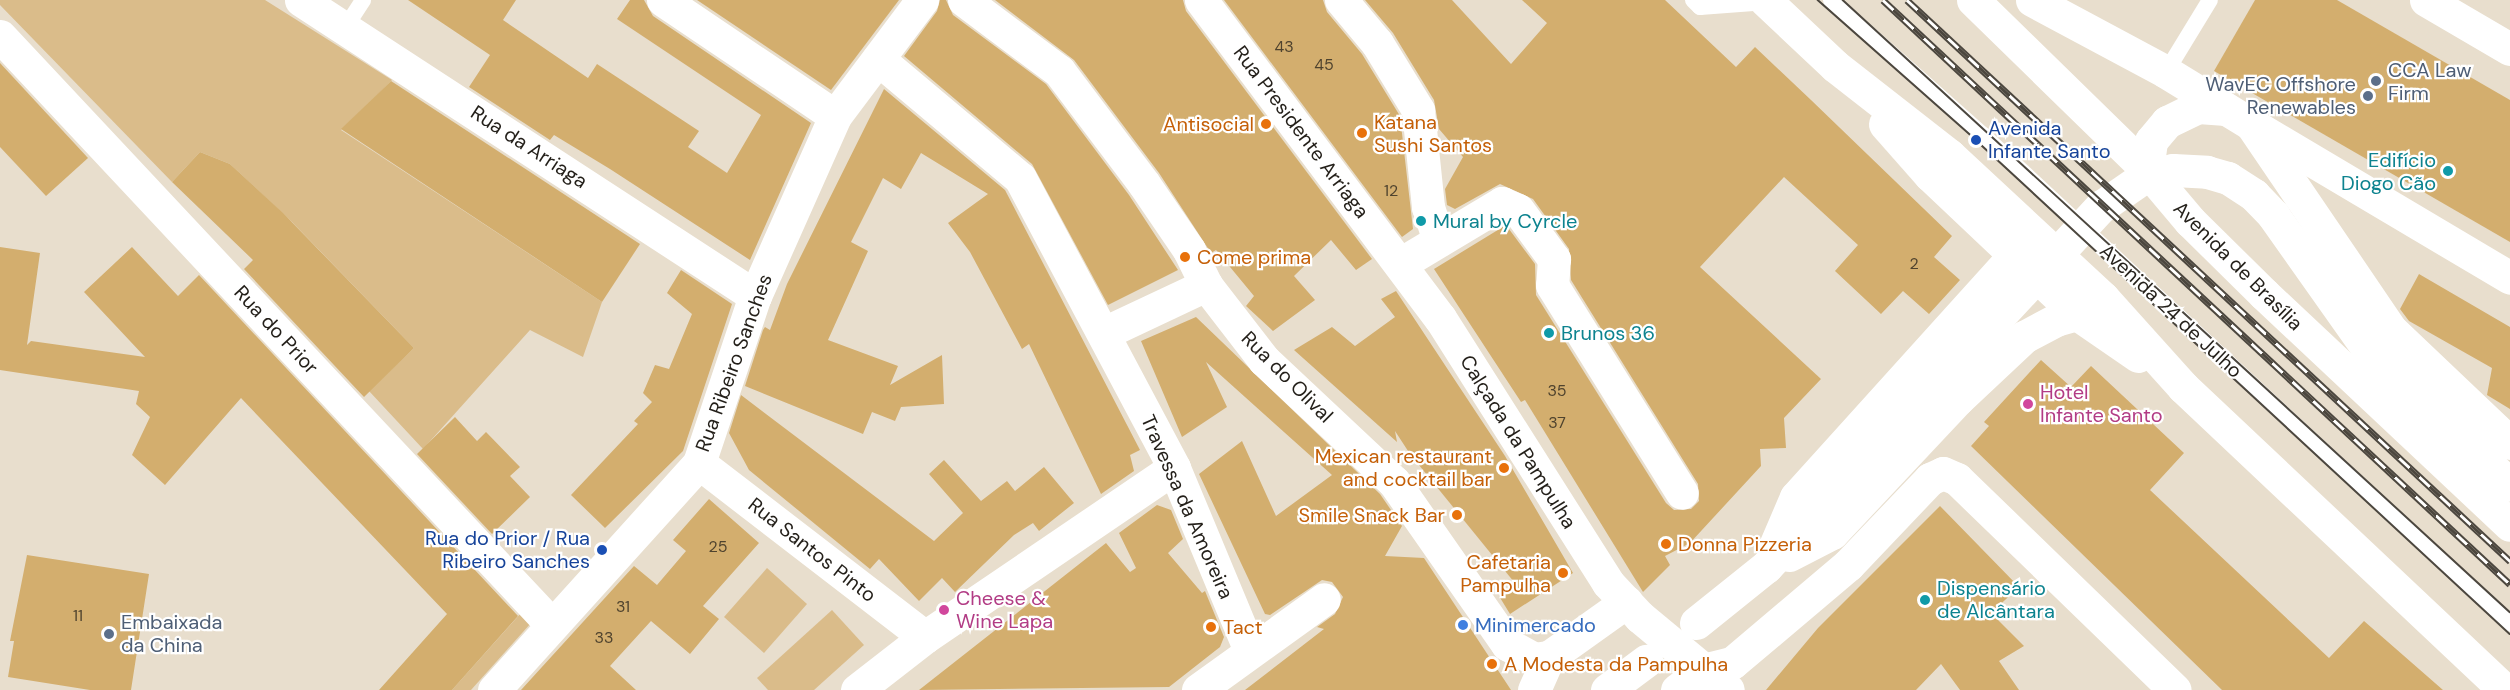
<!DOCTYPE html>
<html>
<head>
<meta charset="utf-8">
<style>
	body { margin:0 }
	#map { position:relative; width:2510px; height:690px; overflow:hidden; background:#e8decd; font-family:"DM Sans",sans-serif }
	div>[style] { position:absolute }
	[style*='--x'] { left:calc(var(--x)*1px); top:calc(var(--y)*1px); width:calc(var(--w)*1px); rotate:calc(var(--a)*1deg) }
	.green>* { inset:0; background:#dabc8a }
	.building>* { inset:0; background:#d3ae6e }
	.lane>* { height:16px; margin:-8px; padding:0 8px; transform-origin:8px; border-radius:8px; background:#fff }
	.street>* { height:33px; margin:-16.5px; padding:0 16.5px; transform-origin:16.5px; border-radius:16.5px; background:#fff }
	.secondary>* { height:33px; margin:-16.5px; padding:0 16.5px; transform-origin:16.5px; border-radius:16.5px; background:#fff }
	.primary>* { height:33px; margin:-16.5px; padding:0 16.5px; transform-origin:16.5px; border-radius:16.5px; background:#fff }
	.tram>* { height:1.5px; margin:-0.75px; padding:0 0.75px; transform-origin:0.75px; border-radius:0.75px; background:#4c473f }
	.rail>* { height:7px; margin-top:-3.5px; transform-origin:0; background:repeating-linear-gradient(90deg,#fff 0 14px,#4c473f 0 28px); box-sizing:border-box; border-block:2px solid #4c473f }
	.dots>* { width:16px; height:16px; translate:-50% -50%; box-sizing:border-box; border:3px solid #fff; border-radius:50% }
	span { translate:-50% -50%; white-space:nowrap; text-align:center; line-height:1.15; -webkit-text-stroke:4.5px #fff; paint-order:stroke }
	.number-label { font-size:16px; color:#4f432e }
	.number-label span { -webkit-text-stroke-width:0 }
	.service-label { font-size:20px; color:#4e5e75 }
	.left { translate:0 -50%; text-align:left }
	.right { translate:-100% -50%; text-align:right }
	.food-label { font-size:20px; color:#c56008 }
	.transit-label { font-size:20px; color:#164399 }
	.street-label { font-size:20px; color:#231f19 }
	.culture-label { font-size:20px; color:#0d838f }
	.hotel-label { font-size:20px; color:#b23c85 }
	.shop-label { font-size:20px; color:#366cbe }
</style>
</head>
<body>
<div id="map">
	<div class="green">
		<div style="clip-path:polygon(0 0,265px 0,392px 80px,341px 130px,602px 302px,583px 357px,530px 330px,423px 449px,369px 391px,414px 348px,292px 222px,230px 164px,200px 152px,172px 182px,0 5px)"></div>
		<div style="clip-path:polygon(767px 568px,807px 604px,764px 653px,724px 617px)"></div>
		<div style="clip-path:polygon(832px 610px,864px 645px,814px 690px,768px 690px,757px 678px)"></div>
		<div style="clip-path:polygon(521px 613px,531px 623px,471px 690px,452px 690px)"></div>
	</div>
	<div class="building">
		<div style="clip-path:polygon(408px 0,516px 0,503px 20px,588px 78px,597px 64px,699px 131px,688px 147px,727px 173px,761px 115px,617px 19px,630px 0,644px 0,653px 16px,811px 123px,750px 260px,610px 169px,554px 135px,550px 140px,469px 87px,490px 55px)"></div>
		<div style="clip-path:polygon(697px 0,899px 0,831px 90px)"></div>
		<div style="clip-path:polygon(940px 0,946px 0,953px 15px,1046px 84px,1129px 195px,1178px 270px,1108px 305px,1032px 164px,904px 56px,937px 11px)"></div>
		<div style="clip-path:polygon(995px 0,1183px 0,1186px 11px,1372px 259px,1356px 270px,1331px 240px,1294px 276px,1315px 300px,1273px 331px,1246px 306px,1254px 296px,1216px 250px,1211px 253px,1159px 173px,1074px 60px)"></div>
		<div style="clip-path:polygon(1224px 0,1323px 0,1327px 12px,1362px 54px,1400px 116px,1413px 229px,1402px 237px)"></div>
		<div style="clip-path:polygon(1365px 0,1452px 0,1511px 64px,1547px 23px,1522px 0,1665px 0,1736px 67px,1755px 47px,1811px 100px,1952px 236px,1934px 257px,1960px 280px,1929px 314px,1903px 291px,1881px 314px,1835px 271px,1858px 245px,1784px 177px,1700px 267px,1821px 379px,1784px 418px,1786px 448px,1760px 449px,1761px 466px,1690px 543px,1665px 556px,1670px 565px,1643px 592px,1525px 400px,1521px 402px,1434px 269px,1506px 225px,1535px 264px,1536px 295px,1666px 503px,1674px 510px,1691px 509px,1699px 501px,1698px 484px,1571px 280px,1569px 249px,1533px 199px,1500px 184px,1455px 209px,1447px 205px,1445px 189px,1463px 157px,1439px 129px,1434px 100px,1393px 33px)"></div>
		<div style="clip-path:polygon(2255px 0,2337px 0,2510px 100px,2510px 242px,2214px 71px)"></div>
		<div style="clip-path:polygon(0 63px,88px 158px,46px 196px,0 147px)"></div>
		<div style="clip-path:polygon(391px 81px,640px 244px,602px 302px,341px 129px)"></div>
		<div style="clip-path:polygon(884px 89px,1005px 190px,1140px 450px,1130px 455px,1134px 471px,1101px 494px,1029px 344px,1022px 349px,970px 252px,948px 223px,988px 194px,921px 153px,901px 189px,883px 178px,851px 242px,868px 251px,828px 340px,898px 366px,890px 385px,942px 355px,944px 404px,901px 407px,895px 421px,872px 412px,863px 434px,745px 386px,763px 330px,765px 327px,770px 330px,787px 284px)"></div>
		<div style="clip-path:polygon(200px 152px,230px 164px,283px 213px,414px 348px,364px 397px,244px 269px,253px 260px,172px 182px)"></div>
		<div style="clip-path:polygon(0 247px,40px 253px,27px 345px,31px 341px,145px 357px,84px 292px,132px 247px,178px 296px,199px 275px,518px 616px,452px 690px,379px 690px,447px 614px,241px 398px,165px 485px,132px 455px,150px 417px,136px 404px,139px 391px,0 370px)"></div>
		<div style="clip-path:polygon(681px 270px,732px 304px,683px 451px,605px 528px,571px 495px,638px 424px,634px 421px,652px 402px,643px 393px,655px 365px,669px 369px,692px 314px,667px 293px)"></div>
		<div style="clip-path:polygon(2419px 274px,2510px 327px,2510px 409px,2487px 395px,2492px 368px,2409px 321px,2400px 309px)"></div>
		<div style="clip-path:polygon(1396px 291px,1505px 456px,1573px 573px,1510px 614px,1499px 596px,1514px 582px,1410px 454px,1395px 431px,1397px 442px,1294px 350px,1332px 327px,1355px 346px,1395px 317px,1381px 299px)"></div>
		<div style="clip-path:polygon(1196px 317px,1380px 494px,1402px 526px,1385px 556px,1424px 558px,1511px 690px,1245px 690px,1324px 629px,1317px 627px,1335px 614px,1343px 597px,1332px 582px,1322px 580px,1270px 615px,1265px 614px,1199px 474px,1242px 441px,1276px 516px,1332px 475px,1206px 362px,1227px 407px,1182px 437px,1141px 341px)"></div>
		<div style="clip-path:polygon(2041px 360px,2071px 387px,2091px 366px,2184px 453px,2150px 490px,2329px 658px,2364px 621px,2443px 690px,2222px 690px,1971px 446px,1989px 426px,1984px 422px)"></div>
		<div style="clip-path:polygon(741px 395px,934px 541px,963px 513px,929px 474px,944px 460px,981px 501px,1007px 481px,1015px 491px,1044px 467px,1074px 503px,1039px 531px,1033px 523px,1014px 535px,955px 592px,942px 578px,919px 601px,879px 559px,870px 569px,749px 470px,729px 433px)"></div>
		<div style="clip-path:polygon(455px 417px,477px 441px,486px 432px,520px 467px,510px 476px,530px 497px,492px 534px,417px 454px)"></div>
		<div style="clip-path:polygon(709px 499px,759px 543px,703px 606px,719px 619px,690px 654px,651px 621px,610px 666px,636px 690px,521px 690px,634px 566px,657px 585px,686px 551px,673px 540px)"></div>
		<div style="clip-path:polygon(1157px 505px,1171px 510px,1183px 539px,1168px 553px,1202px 593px,1205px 591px,1224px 637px,1220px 647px,1169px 687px,919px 690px,1106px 543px,1130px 572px,1136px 568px,1119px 533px)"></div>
		<div style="clip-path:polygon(1940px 506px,2019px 587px,1991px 613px,2024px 646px,1999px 661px,2019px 690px,1960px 690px,1941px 664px,1916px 690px,1766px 690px,1818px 628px)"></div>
		<div style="clip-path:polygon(27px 555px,149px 574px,131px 690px,90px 690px,8px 677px,14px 641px,10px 641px)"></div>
	</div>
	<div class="lane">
		<div style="--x:1693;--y:0;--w:10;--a:45"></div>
		<div style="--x:1700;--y:7;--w:67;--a:-4.3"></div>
		<div style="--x:1831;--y:0;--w:202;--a:41.6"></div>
		<div style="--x:1982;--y:134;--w:720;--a:42.86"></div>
		<div style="--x:345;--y:28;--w:33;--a:-57"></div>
		<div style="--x:2166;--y:72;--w:84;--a:-58.6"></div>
	</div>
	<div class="street">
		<div style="--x:301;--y:0;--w:542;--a:33.1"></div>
		<div style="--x:663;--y:0;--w:207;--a:34"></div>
		<div style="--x:964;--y:0;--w:119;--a:36.8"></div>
		<div style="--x:1059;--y:71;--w:141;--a:53"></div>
		<div style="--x:1144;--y:184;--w:80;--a:55.7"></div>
		<div style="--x:1189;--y:250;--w:39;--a:64"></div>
		<div style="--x:1206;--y:285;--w:95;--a:52.3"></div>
		<div style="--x:1264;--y:360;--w:178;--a:43.2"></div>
		<div style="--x:1394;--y:482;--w:198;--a:55.1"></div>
		<div style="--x:1507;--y:644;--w:31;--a:29"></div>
		<div style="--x:1534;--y:659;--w:15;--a:-8"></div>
		<div style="--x:1341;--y:0;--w:56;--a:50.1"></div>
		<div style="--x:1377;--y:43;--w:79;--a:58.5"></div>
		<div style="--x:1418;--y:110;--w:98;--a:84.1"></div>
		<div style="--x:1428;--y:207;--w:35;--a:72"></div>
		<div style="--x:2426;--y:0;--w:97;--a:30.3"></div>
		<div style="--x:0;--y:36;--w:806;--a:46.86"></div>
		<div style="--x:878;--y:59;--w:185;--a:40"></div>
		<div style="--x:1020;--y:178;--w:328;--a:62"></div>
		<div style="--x:1174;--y:468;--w:198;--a:67.4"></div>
		<div style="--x:2251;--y:124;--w:301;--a:30.7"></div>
		<div style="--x:1400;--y:264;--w:119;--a:-30.9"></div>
		<div style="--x:1502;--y:203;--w:17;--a:24"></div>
		<div style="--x:1518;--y:210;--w:61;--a:53.7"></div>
		<div style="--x:1554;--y:259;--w:26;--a:94"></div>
		<div style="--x:1552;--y:285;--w:245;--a:58"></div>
		<div style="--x:1104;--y:333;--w:113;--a:-25.2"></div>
		<div style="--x:699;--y:463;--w:285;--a:37.6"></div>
		<div style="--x:494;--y:690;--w:306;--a:-47.9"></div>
		<div style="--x:699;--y:463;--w:176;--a:-71.5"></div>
		<div style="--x:755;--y:296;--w:197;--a:-66"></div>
		<div style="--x:835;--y:116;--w:145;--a:-53.1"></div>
		<div style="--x:857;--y:690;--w:86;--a:-37.9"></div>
		<div style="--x:925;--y:637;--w:301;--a:-34.2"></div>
		<div style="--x:1198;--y:690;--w:155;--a:-35.8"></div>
		<div style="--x:1534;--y:690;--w:36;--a:-66"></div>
		<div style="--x:1549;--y:657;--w:95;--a:-35.5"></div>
		<div style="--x:1677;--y:690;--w:33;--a:-38"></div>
		<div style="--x:1703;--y:670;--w:30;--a:-14"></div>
		<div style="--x:1732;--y:663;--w:152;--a:-40.2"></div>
		<div style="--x:1848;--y:565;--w:119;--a:-46.4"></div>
		<div style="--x:1930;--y:479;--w:14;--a:-25"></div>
		<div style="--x:1943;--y:473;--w:15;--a:23"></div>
		<div style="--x:1957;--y:479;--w:303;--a:44.1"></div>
	</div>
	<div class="secondary">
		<div style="--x:1201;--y:0;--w:398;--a:53.1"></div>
		<div style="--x:1440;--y:318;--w:314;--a:57.6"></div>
		<div style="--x:1608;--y:583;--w:47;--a:46.7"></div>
		<div style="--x:1640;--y:617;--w:114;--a:39.7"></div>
		<div style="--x:1973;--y:0;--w:243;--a:44.3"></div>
		<div style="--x:2147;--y:170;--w:67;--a:49.9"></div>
		<div style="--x:2190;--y:221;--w:104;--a:44.6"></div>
		<div style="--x:2264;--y:294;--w:337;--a:43.2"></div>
		<div style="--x:2032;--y:0;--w:152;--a:28.2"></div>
		<div style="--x:2166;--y:72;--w:100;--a:31.5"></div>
		<div style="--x:2251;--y:124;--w:249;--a:55.8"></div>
		<div style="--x:2391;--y:330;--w:164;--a:43.5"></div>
		<div style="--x:2147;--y:170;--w:29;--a:-82"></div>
		<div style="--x:2151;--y:141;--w:25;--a:-50"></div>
		<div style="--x:2167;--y:122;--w:34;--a:-26"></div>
		<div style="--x:2198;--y:107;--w:28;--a:4"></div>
	</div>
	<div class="primary">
		<div style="--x:1765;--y:0;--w:96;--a:43.3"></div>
		<div style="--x:1835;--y:66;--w:145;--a:38"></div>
		<div style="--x:1949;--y:155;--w:210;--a:42.9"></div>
		<div style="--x:2103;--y:298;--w:120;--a:48"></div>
		<div style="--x:2183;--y:387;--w:442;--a:43.3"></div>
		<div style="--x:1885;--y:124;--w:68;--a:48.6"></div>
		<div style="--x:1930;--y:175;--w:202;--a:43.4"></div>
		<div style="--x:2077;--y:314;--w:74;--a:34.5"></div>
		<div style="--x:1775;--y:546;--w:53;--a:-66.8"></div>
		<div style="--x:1796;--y:497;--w:326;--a:-47.9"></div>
		<div style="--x:2015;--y:255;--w:10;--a:0"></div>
		<div style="--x:2025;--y:255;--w:41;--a:29.1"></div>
		<div style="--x:1789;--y:555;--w:48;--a:-27.1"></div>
		<div style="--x:1832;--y:533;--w:184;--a:-46.8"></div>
		<div style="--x:1958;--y:399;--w:91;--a:-43.2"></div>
		<div style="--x:2024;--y:337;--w:36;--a:-28"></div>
		<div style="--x:2056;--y:320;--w:22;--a:-16"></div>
		<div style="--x:1696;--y:623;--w:90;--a:-38.7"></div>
		<div style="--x:1766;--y:567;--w:493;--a:-47.1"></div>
		<div style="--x:2102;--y:206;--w:47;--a:-34.7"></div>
		<div style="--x:2141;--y:179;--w:33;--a:-16"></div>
		<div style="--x:2173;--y:170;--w:34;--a:3"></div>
		<div style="--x:2207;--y:172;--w:22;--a:16"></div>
		<div style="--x:2228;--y:178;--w:31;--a:33"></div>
		<div style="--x:2254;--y:195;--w:28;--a:46"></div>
		<div style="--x:2273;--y:215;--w:168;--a:54.7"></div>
		<div style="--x:2370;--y:352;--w:193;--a:43.5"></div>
		<div style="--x:1607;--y:690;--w:49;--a:-36.6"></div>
	</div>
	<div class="tram">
		<div style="--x:1818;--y:0;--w:211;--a:41.5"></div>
		<div style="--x:1976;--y:140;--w:727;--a:42.77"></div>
		<div style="--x:1843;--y:0;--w:905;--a:42.54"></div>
	</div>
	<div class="rail">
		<div style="--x:1883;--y:0;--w:857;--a:42.97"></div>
		<div style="--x:1907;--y:0;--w:824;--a:42.93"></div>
	</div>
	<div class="dots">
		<div style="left:2376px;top:81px;background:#5c6f8a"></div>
		<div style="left:2368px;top:96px;background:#5c6f8a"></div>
		<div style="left:1266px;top:124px;background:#e8710a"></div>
		<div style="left:1362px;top:133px;background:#e8710a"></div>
		<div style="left:1976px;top:140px;background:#1a4fb4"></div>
		<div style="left:2448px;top:171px;background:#0f9aa8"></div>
		<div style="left:1421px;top:221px;background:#0f9aa8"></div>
		<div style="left:1185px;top:257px;background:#e8710a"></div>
		<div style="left:1549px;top:333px;background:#0f9aa8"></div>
		<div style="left:2028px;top:404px;background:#d1479c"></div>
		<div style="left:1504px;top:468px;background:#e8710a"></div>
		<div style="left:1457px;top:515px;background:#e8710a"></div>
		<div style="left:1666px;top:544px;background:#e8710a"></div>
		<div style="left:602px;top:550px;background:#1a4fb4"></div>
		<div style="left:1563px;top:573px;background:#e8710a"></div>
		<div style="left:1925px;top:600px;background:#0f9aa8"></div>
		<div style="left:944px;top:610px;background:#d1479c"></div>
		<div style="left:1463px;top:625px;background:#3f7fe0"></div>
		<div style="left:1211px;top:627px;background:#e8710a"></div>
		<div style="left:109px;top:634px;background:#5c6f8a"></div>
		<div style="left:1492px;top:664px;background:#e8710a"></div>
	</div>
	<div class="number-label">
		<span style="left:1284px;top:47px">43</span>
		<span style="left:1324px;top:65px">45</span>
		<span style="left:1391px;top:191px">12</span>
		<span style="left:1914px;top:264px">2</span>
		<span style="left:1557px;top:391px">35</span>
		<span style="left:1557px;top:423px">37</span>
		<span style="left:718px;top:547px">25</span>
		<span style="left:623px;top:607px">31</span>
		<span style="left:78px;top:616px">11</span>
		<span style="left:604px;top:638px">33</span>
	</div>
	<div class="service-label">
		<span class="left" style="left:2388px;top:82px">CCA Law<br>Firm</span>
		<span class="right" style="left:2356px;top:96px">WavEC Offshore<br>Renewables</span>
		<span class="left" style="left:121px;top:634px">Embaixada<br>da China</span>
	</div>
	<div class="food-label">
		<span class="left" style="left:1374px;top:134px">Katana<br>Sushi Santos</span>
		<span class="right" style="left:1254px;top:124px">Antisocial</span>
		<span class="left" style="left:1197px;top:257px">Come prima</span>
		<span class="right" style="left:1492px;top:468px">Mexican restaurant<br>and cocktail bar</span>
		<span class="right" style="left:1445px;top:515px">Smile Snack Bar</span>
		<span class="left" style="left:1678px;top:544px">Donna Pizzeria</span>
		<span class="right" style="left:1551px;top:574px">Cafetaria<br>Pampulha</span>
		<span class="left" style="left:1223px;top:627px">Tact</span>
		<span class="left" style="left:1504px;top:664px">A Modesta da Pampulha</span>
	</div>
	<div class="transit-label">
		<span class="left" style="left:1988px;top:140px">Avenida<br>Infante Santo</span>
		<span class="right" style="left:590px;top:550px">Rua do Prior / Rua<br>Ribeiro Sanches</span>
	</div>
	<div class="street-label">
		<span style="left:1301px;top:132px;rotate:53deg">Rua Presidente Arriaga</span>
		<span style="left:529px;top:147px;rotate:33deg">Rua da Arriaga</span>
		<span style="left:2238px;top:266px;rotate:45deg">Avenida de Brasília</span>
		<span style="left:2171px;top:311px;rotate:43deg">Avenida 24 de Julho</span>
		<span style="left:276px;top:330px;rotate:47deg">Rua do Prior</span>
		<span style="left:734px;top:363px;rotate:-70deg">Rua Ribeiro Sanches</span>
		<span style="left:1287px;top:377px;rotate:45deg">Rua do Olival</span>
		<span style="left:1518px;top:442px;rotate:58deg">Calçada da Pampulha</span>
		<span style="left:1187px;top:507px;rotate:66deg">Travessa da Amoreira</span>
		<span style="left:812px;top:550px;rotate:38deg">Rua Santos Pinto</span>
	</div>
	<div class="culture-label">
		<span class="right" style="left:2436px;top:172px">Edifício<br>Diogo Cão</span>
		<span class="left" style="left:1433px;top:221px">Mural by Cyrcle</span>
		<span class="left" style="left:1561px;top:333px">Brunos 36</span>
		<span class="left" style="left:1937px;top:600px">Dispensário<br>de Alcântara</span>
	</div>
	<div class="hotel-label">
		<span class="left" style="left:2040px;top:404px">Hotel<br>Infante Santo</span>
		<span class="left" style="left:956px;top:610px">Cheese &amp;<br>Wine Lapa</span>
	</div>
	<div class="shop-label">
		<span class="left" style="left:1475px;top:625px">Minimercado</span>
	</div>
</div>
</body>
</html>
